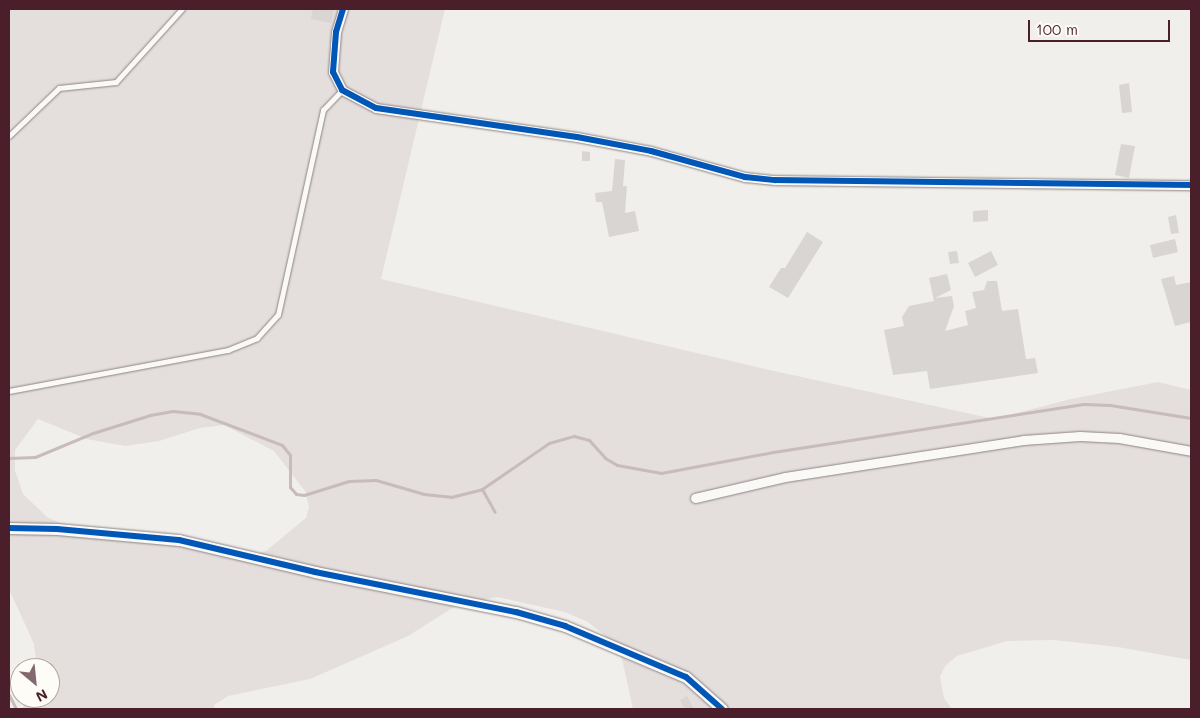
<!DOCTYPE html>
<html>
<head>
<meta charset="utf-8">
<style>
	body { margin:0 }
	#map { position:relative; width:1200px; height:718px; overflow:hidden; background:#f1efec; font-family:Mali,sans-serif }
	div>[style] { position:absolute }
	[style*='--x'] { left:calc(var(--x)*1px); top:calc(var(--y)*1px); width:calc(var(--w)*1px); rotate:calc(var(--a)*1deg) }
	.green>* { inset:0; background:#e4dedc }
	.stream>* { height:3px; margin:-1.5px; padding:0 1.5px; transform-origin:1.5px; border-radius:1.5px; background:#c8bbbb }
	.building>* { inset:0; background:#d8d5d3 }
	.roads { filter:drop-shadow(0 0 1px #8d8485) drop-shadow(0 0 1px #8d8485) }
	.service>* { height:4.5px; margin:-2.25px; padding:0 2.25px; transform-origin:2.25px; border-radius:2.25px; background:#faf9f7 }
	.minor>* { height:9px; margin:-4.5px; padding:0 4.5px; transform-origin:4.5px; border-radius:4.5px; background:#faf9f7 }
	.tertiary>* { height:11px; margin:-5.5px; padding:0 5.5px; transform-origin:5.5px; border-radius:5.5px; background:#faf9f7 }
	.cycleway>* { height:6px; margin:-3px; padding:0 3px; transform-origin:3px; border-radius:3px; background:#0057b8 }
	span { translate:-50% -50%; white-space:nowrap; text-align:center; line-height:1.15; -webkit-text-stroke:4.5px #fdfcf7; paint-order:stroke }
	.frame { position:absolute; inset:0; border:10px solid #4a1f2b; pointer-events:none }
	.north { position:absolute; left:10px; top:658px; width:50px; height:50px; box-sizing:border-box; background:#fdfcf7; border:1px solid #b5a4a5; border-radius:50%; rotate:152deg; font-size:14px; font-weight:700; line-height:20px; text-align:center; color:#4a1f2b }
	.north::after { content:''; display:block; margin:auto; width:18px; height:22px; background:#84686f; clip-path:polygon(50% 0,100% 100%,50% 72%,0 100%) }
	.scale { position:absolute; left:1028px; top:20px; width:142px; height:22px; box-sizing:border-box; border:2px solid #4a1f2b; border-top:0; padding-left:6px; font-size:15px; line-height:18px; white-space:nowrap; color:#4a1f2b; -webkit-text-stroke:4px #fdfcf7; paint-order:stroke }
</style>
</head>
<body>
<div id="map">
	<div class="green">
		<div style="clip-path:polygon(evenodd,9px 9px,445px 9px,381px 279px,765px 369px,994px 419px,1071px 399px,1158px 382px,1191px 390px,1191px 660px,1118px 647px,1054px 640px,1007px 641px,957px 656px,945px 666px,940px 677px,944px 698px,952px 709px,633px 709px,622px 659px,610px 640px,588px 622px,565px 612px,497px 597px,454px 607px,408px 636px,310px 679px,228px 696px,214px 705px,214px 709px,22px 709px,29px 698px,50px 698px,50px 668px,37px 668px,34px 644px,9px 589px,9px 9px,38px 419px,87px 439px,125px 446px,159px 441px,200px 428px,224px 425px,274px 451px,305px 491px,309px 507px,306px 518px,266px 551px,238px 559px,213px 554px,189px 544px,129px 535px,104px 539px,80px 532px,47px 517px,23px 494px,15px 470px,15px 450px,38px 419px)"></div>
	</div>
	<div class="stream">
		<div style="--x:9;--y:458;--w:26;--a:-2"></div>
		<div style="--x:35;--y:457;--w:63;--a:-22.5"></div>
		<div style="--x:93;--y:433;--w:60;--a:-17.5"></div>
		<div style="--x:150;--y:415;--w:23;--a:-10"></div>
		<div style="--x:173;--y:411;--w:27;--a:6"></div>
		<div style="--x:200;--y:414;--w:88;--a:20.7"></div>
		<div style="--x:282;--y:445;--w:13;--a:51"></div>
		<div style="--x:290;--y:455;--w:32;--a:90"></div>
		<div style="--x:290;--y:487;--w:9;--a:49"></div>
		<div style="--x:296;--y:494;--w:8;--a:7"></div>
		<div style="--x:304;--y:495;--w:47;--a:-17.3"></div>
		<div style="--x:349;--y:481;--w:27;--a:-2"></div>
		<div style="--x:376;--y:480;--w:50;--a:16.3"></div>
		<div style="--x:424;--y:494;--w:27;--a:6"></div>
		<div style="--x:451;--y:497;--w:32;--a:-14"></div>
		<div style="--x:482;--y:489;--w:81;--a:-34.5"></div>
		<div style="--x:549;--y:443;--w:26;--a:-16"></div>
		<div style="--x:574;--y:436;--w:16;--a:15"></div>
		<div style="--x:589;--y:440;--w:24;--a:48"></div>
		<div style="--x:605;--y:458;--w:14;--a:30"></div>
		<div style="--x:617;--y:465;--w:45;--a:10.3"></div>
		<div style="--x:661;--y:473;--w:114;--a:-10.6"></div>
		<div style="--x:773;--y:452;--w:314;--a:-8.8"></div>
		<div style="--x:1083;--y:404;--w:27;--a:2"></div>
		<div style="--x:1110;--y:405;--w:82;--a:9.1"></div>
		<div style="--x:482;--y:489;--w:26;--a:61"></div>
		<div style="--x:9;--y:695;--w:16;--a:63"></div>
	</div>
	<div class="building">
		<div style="clip-path:polygon(313px 9px,334px 9px,331px 23px,311px 19px)"></div>
		<div style="clip-path:polygon(1129px 83px,1132px 112px,1122px 113px,1119px 85px)"></div>
		<div style="clip-path:polygon(1121px 144px,1135px 146px,1129px 178px,1115px 175px)"></div>
		<div style="clip-path:polygon(582px 151px,590px 152px,590px 161px,582px 161px)"></div>
		<div style="clip-path:polygon(615px 159px,625px 160px,623px 186px,627px 186px,625px 213px,635px 211px,639px 231px,609px 237px,602px 202px,596px 202px,595px 193px,612px 191px)"></div>
		<div style="clip-path:polygon(988px 210px,988px 221px,973px 222px,973px 211px)"></div>
		<div style="clip-path:polygon(1176px 215px,1179px 233px,1171px 234px,1168px 217px)"></div>
		<div style="clip-path:polygon(807px 232px,823px 242px,788px 298px,769px 287px,781px 268px,785px 268px)"></div>
		<div style="clip-path:polygon(1175px 239px,1178px 252px,1153px 258px,1150px 245px)"></div>
		<div style="clip-path:polygon(957px 251px,959px 263px,950px 264px,948px 252px)"></div>
		<div style="clip-path:polygon(991px 251px,998px 265px,975px 277px,968px 263px)"></div>
		<div style="clip-path:polygon(947px 274px,951px 290px,935px 298px,952px 296px,954px 306px,945px 331px,968px 325px,965px 311px,976px 308px,972px 292px,984px 290px,987px 281px,997px 281px,1002px 311px,1018px 309px,1026px 359px,1035px 358px,1038px 373px,930px 389px,927px 371px,893px 375px,884px 330px,904px 326px,902px 317px,909px 306px,934px 301px,929px 278px)"></div>
		<div style="clip-path:polygon(1174px 276px,1176px 285px,1191px 282px,1191px 322px,1175px 326px,1161px 279px)"></div>
		<div style="clip-path:polygon(687px 696px,694px 709px,685px 709px,680px 700px)"></div>
	</div>
	<div class="roads">
		<div class="service">
			<div style="--x:9;--y:136;--w:69;--a:-43.8"></div>
			<div style="--x:59;--y:88;--w:57;--a:-6"></div>
			<div style="--x:116;--y:82;--w:98;--a:-47.9"></div>
			<div style="--x:9;--y:391;--w:223;--a:-10.6"></div>
			<div style="--x:228;--y:350;--w:31;--a:-22"></div>
			<div style="--x:257;--y:338;--w:31;--a:-48"></div>
			<div style="--x:278;--y:315;--w:210;--a:-77.6"></div>
			<div style="--x:323;--y:110;--w:28;--a:-46"></div>
		</div>
		<div class="minor">
			<div style="--x:343;--y:9;--w:24;--a:107"></div>
			<div style="--x:336;--y:32;--w:40;--a:94.3"></div>
			<div style="--x:333;--y:72;--w:20;--a:63"></div>
			<div style="--x:342;--y:90;--w:38;--a:28"></div>
			<div style="--x:376;--y:108;--w:203;--a:8.2"></div>
			<div style="--x:577;--y:137;--w:75;--a:10.7"></div>
			<div style="--x:651;--y:151;--w:98;--a:15.5"></div>
			<div style="--x:745;--y:177;--w:30;--a:6"></div>
			<div style="--x:775;--y:180;--w:416;--a:0.7"></div>
			<div style="--x:695;--y:498;--w:92;--a:-13.1"></div>
			<div style="--x:785;--y:477;--w:241;--a:-8.8"></div>
			<div style="--x:1023;--y:440;--w:57;--a:-4"></div>
			<div style="--x:1080;--y:436;--w:39;--a:3"></div>
			<div style="--x:1119;--y:438;--w:73;--a:10.2"></div>
		</div>
		<div class="tertiary">
			<div style="--x:9;--y:528;--w:48;--a:1.2"></div>
			<div style="--x:57;--y:529;--w:122;--a:5.2"></div>
			<div style="--x:179;--y:540;--w:140;--a:13.2"></div>
			<div style="--x:315;--y:572;--w:205;--a:11.3"></div>
			<div style="--x:516;--y:612;--w:51;--a:15.9"></div>
			<div style="--x:565;--y:626;--w:131;--a:22.9"></div>
			<div style="--x:686;--y:677;--w:48;--a:41.6"></div>
		</div>
	</div>
	<div class="cycleway">
		<div style="--x:343;--y:9;--w:24;--a:107"></div>
		<div style="--x:336;--y:32;--w:40;--a:94.3"></div>
		<div style="--x:333;--y:72;--w:20;--a:63"></div>
		<div style="--x:342;--y:90;--w:38;--a:28"></div>
		<div style="--x:376;--y:108;--w:203;--a:8.2"></div>
		<div style="--x:577;--y:137;--w:75;--a:10.7"></div>
		<div style="--x:651;--y:151;--w:98;--a:15.5"></div>
		<div style="--x:745;--y:177;--w:30;--a:6"></div>
		<div style="--x:775;--y:180;--w:416;--a:0.7"></div>
		<div style="--x:9;--y:528;--w:48;--a:1.2"></div>
		<div style="--x:57;--y:529;--w:122;--a:5.2"></div>
		<div style="--x:179;--y:540;--w:140;--a:13.2"></div>
		<div style="--x:315;--y:572;--w:205;--a:11.3"></div>
		<div style="--x:516;--y:612;--w:51;--a:15.9"></div>
		<div style="--x:565;--y:626;--w:131;--a:22.9"></div>
		<div style="--x:686;--y:677;--w:48;--a:41.6"></div>
	</div>
	<div class="frame"></div>
	<div class="north">N</div>
	<div class="scale">100 m</div>
</div>
</body>
</html>
